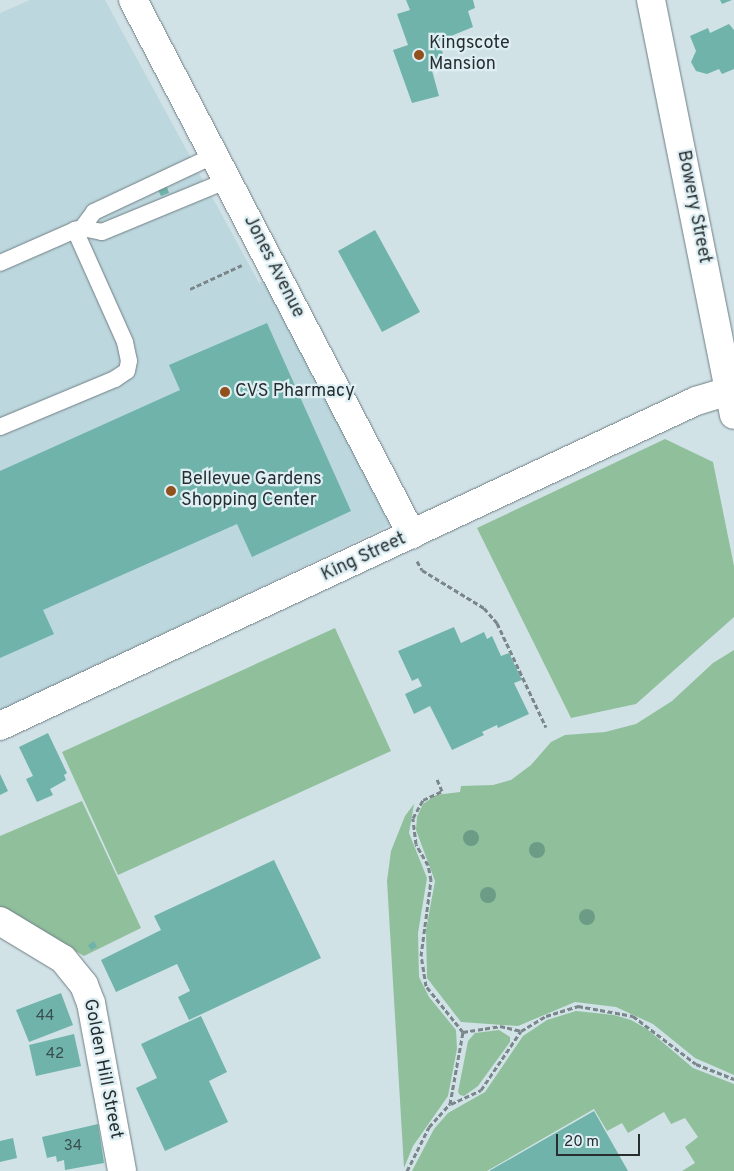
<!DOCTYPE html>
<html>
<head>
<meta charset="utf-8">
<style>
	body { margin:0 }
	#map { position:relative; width:734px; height:1171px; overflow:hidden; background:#d1e2e7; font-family:Overpass,sans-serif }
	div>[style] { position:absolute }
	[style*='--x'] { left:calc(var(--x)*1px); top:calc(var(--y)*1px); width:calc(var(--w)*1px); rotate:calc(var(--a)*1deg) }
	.built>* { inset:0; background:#bdd7de }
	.green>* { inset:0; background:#90bf9c }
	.building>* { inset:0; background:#6fb3aa }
	.path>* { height:3px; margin-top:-1.5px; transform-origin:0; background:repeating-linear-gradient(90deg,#7a8689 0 5px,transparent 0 7.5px) }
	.roads { filter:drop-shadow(0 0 1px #6f7f84) drop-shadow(0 0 1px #6f7f84) }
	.service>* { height:16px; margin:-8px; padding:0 8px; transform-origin:8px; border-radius:8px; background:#fff }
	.minor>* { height:28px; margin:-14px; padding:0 14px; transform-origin:14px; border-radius:14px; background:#fff }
	.tertiary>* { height:28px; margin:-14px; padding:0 14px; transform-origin:14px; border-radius:14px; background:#fff }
	.trees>* { width:16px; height:16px; margin:-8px; border-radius:50%; background:#6c9c86 }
	.dots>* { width:14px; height:14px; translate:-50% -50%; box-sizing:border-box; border:2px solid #deeff4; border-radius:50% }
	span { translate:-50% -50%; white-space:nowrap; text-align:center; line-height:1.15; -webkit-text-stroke:4.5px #deeff4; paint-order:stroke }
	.number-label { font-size:15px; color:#394f4e }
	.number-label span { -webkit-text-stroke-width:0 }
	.poi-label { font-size:18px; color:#272e30 }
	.left { translate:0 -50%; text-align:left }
	.street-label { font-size:18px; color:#272e30 }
	.scale { position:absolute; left:556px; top:1134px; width:84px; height:22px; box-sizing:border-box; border:2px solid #272e30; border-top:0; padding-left:6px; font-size:15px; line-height:18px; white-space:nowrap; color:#272e30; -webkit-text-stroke:4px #deeff4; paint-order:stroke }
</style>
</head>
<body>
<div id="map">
	<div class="built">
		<div style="clip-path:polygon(30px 0,105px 0,259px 283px,265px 280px,390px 525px,0 712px,0 13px)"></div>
	</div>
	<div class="green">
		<div style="clip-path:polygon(665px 439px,713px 462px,734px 566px,734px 617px,636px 704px,571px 718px,477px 528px)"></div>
		<div style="clip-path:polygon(335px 628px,391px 751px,118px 875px,62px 752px)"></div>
		<div style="clip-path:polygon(734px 650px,734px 1075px,695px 1058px,653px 1024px,616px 1007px,575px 1002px,518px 1026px,461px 1022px,427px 978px,426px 930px,435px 881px,416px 830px,417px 817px,423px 804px,436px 795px,460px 792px,461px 786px,493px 785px,511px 780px,531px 765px,551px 742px,565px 735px,605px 732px,636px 724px,672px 701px,713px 663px)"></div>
		<div style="clip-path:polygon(82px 801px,141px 928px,84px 956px,0 908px,0 836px)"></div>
		<div style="clip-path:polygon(414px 804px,409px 833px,427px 878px,418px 933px,419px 977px,429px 997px,456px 1030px,457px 1049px,448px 1096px,413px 1146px,404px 1168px,387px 881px,391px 851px,405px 816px)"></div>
		<div style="clip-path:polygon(576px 1011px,614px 1015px,631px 1020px,647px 1029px,693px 1068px,734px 1084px,734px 1171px,682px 1171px,695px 1163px,685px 1147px,698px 1137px,685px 1118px,671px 1124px,664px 1112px,628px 1133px,622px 1123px,607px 1131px,594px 1109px,487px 1171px,412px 1171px,434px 1129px,448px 1113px,485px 1092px,523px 1036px,547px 1020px)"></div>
		<div style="clip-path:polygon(499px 1030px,510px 1037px,510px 1042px,478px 1086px,464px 1096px,460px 1095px,458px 1092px,468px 1041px,475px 1033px)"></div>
	</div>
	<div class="building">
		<div style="clip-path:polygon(406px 0,473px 0,475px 8px,468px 11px,473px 27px,439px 41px,445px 60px,431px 67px,439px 96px,412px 103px,393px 50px,408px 45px,397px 14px,410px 10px)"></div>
		<div style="clip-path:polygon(720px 0,732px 0,722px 4px)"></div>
		<div style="clip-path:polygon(729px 24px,734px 30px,734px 69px,722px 74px,719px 69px,707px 74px,696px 71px,691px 62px,696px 51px,690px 36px,708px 28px,710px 33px)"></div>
		<div style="clip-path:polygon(167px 187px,169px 193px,161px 196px,158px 190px)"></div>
		<div style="clip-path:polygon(375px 230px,420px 312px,382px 332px,338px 251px)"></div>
		<div style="clip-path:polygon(267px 323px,351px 511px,252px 557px,237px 524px,43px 610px,54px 634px,0 658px,0 471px,180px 390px,169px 365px)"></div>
		<div style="clip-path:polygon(454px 627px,461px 643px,484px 632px,487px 639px,492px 636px,501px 656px,509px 653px,522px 680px,514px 683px,529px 714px,498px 728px,497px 725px,482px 732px,484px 735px,452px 750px,430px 706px,414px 714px,405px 694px,422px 686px,418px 678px,412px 681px,398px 651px)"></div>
		<div style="clip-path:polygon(48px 733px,67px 773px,64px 775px,66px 780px,50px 789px,53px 795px,37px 802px,26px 779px,33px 776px,19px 747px)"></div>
		<div style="clip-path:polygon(0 774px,8px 791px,0 795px,0 801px)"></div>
		<div style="clip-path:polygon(274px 860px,321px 958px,189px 1020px,178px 997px,190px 991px,177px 964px,116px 992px,101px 960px,161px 930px,154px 916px)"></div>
		<div style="clip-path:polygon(94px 941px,97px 947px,91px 950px,88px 945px)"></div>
		<div style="clip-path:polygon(61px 993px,73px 1025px,29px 1042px,16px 1010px)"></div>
		<div style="clip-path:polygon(201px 1016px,227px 1072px,209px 1081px,228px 1122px,165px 1151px,136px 1088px,157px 1078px,141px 1044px)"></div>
		<div style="clip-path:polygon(74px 1034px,81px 1066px,36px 1076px,29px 1045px)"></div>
		<div style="clip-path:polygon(594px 1111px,628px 1171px,489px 1171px)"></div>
		<div style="clip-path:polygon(98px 1124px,104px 1163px,65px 1170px,64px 1160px,57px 1162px,56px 1156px,47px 1158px,42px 1137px)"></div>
		<div style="clip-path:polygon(13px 1138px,17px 1158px,0 1162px,0 1141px)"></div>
	</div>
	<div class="path">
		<div style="--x:190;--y:289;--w:57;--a:-24.8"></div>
		<div style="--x:417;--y:561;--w:10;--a:61"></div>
		<div style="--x:422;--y:570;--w:73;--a:31.5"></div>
		<div style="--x:484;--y:608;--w:20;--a:49"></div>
		<div style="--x:497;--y:623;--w:115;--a:64.8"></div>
		<div style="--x:463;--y:1032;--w:37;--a:-9"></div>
		<div style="--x:500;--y:1026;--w:22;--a:13"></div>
		<div style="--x:451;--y:1104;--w:33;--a:-25"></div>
		<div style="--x:481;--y:1090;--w:71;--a:-55.9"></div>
		<div style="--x:521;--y:1031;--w:29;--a:-31"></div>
		<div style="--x:546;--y:1016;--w:34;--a:-17"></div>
		<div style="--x:578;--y:1006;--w:56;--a:10.3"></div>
		<div style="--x:633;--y:1016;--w:79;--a:37.3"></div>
		<div style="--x:696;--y:1064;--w:41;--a:21.5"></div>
		<div style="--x:407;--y:1171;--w:49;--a:-63.4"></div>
		<div style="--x:429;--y:1127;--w:31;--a:-48"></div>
		<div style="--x:450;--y:1104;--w:73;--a:-79.8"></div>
		<div style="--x:463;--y:1032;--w:59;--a:-128.8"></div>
		<div style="--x:426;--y:986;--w:30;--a:-99"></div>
		<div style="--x:421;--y:956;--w:77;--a:-82.5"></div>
		<div style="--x:431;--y:880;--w:15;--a:-101"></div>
		<div style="--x:428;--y:865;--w:24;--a:-120"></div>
		<div style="--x:416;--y:844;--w:26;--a:-97"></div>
		<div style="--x:413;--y:818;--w:21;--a:-61"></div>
		<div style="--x:423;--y:800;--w:21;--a:-25"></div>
		<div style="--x:442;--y:791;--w:13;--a:-113"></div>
	</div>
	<div class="roads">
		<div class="service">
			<div style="--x:215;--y:155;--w:134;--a:154.8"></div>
			<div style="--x:94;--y:212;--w:20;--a:127"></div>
			<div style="--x:82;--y:228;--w:20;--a:11"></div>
			<div style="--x:102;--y:232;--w:136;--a:-22.4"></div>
			<div style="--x:0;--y:263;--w:82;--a:-23.7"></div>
			<div style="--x:0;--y:427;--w:125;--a:-22.7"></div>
			<div style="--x:115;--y:379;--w:14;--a:-34"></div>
			<div style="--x:127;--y:371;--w:10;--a:-79"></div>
			<div style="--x:129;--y:361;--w:19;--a:-102"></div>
			<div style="--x:125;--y:342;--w:123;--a:-114.1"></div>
			<div style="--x:75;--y:230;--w:7;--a:-16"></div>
		</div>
		<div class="minor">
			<div style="--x:133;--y:0;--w:603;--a:62.46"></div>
			<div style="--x:0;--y:726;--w:768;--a:-25.03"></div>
			<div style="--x:696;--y:401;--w:34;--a:-17"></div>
			<div style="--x:0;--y:921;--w:74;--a:31.1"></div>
			<div style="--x:63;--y:959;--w:33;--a:51"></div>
			<div style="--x:84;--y:985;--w:19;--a:69"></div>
			<div style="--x:91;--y:1003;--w:171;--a:79.5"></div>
		</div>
		<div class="tertiary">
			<div style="--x:651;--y:0;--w:423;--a:78.7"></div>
		</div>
	</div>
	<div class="trees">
		<div style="left:471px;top:838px"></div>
		<div style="left:537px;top:850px"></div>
		<div style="left:488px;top:895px"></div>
		<div style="left:587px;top:917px"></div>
	</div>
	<div class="dots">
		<div style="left:419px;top:55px;background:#91501c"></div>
		<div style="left:225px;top:392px;background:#91501c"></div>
		<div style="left:171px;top:491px;background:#91501c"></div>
	</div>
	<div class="number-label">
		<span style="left:45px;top:1017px">44</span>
		<span style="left:55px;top:1055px">42</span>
		<span style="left:73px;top:1147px">34</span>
	</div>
	<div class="poi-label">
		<span class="left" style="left:429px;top:55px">Kingscote<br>Mansion</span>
		<span class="left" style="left:235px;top:392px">CVS Pharmacy</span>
		<span class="left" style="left:181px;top:491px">Bellevue Gardens<br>Shopping Center</span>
	</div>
	<div class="street-label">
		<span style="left:693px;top:207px;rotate:79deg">Bowery Street</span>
		<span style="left:273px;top:267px;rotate:63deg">Jones Avenue</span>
		<span style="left:364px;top:558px;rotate:-25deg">King Street</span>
		<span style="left:102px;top:1069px;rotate:79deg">Golden Hill Street</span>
	</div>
	<div class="scale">20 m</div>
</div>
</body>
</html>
